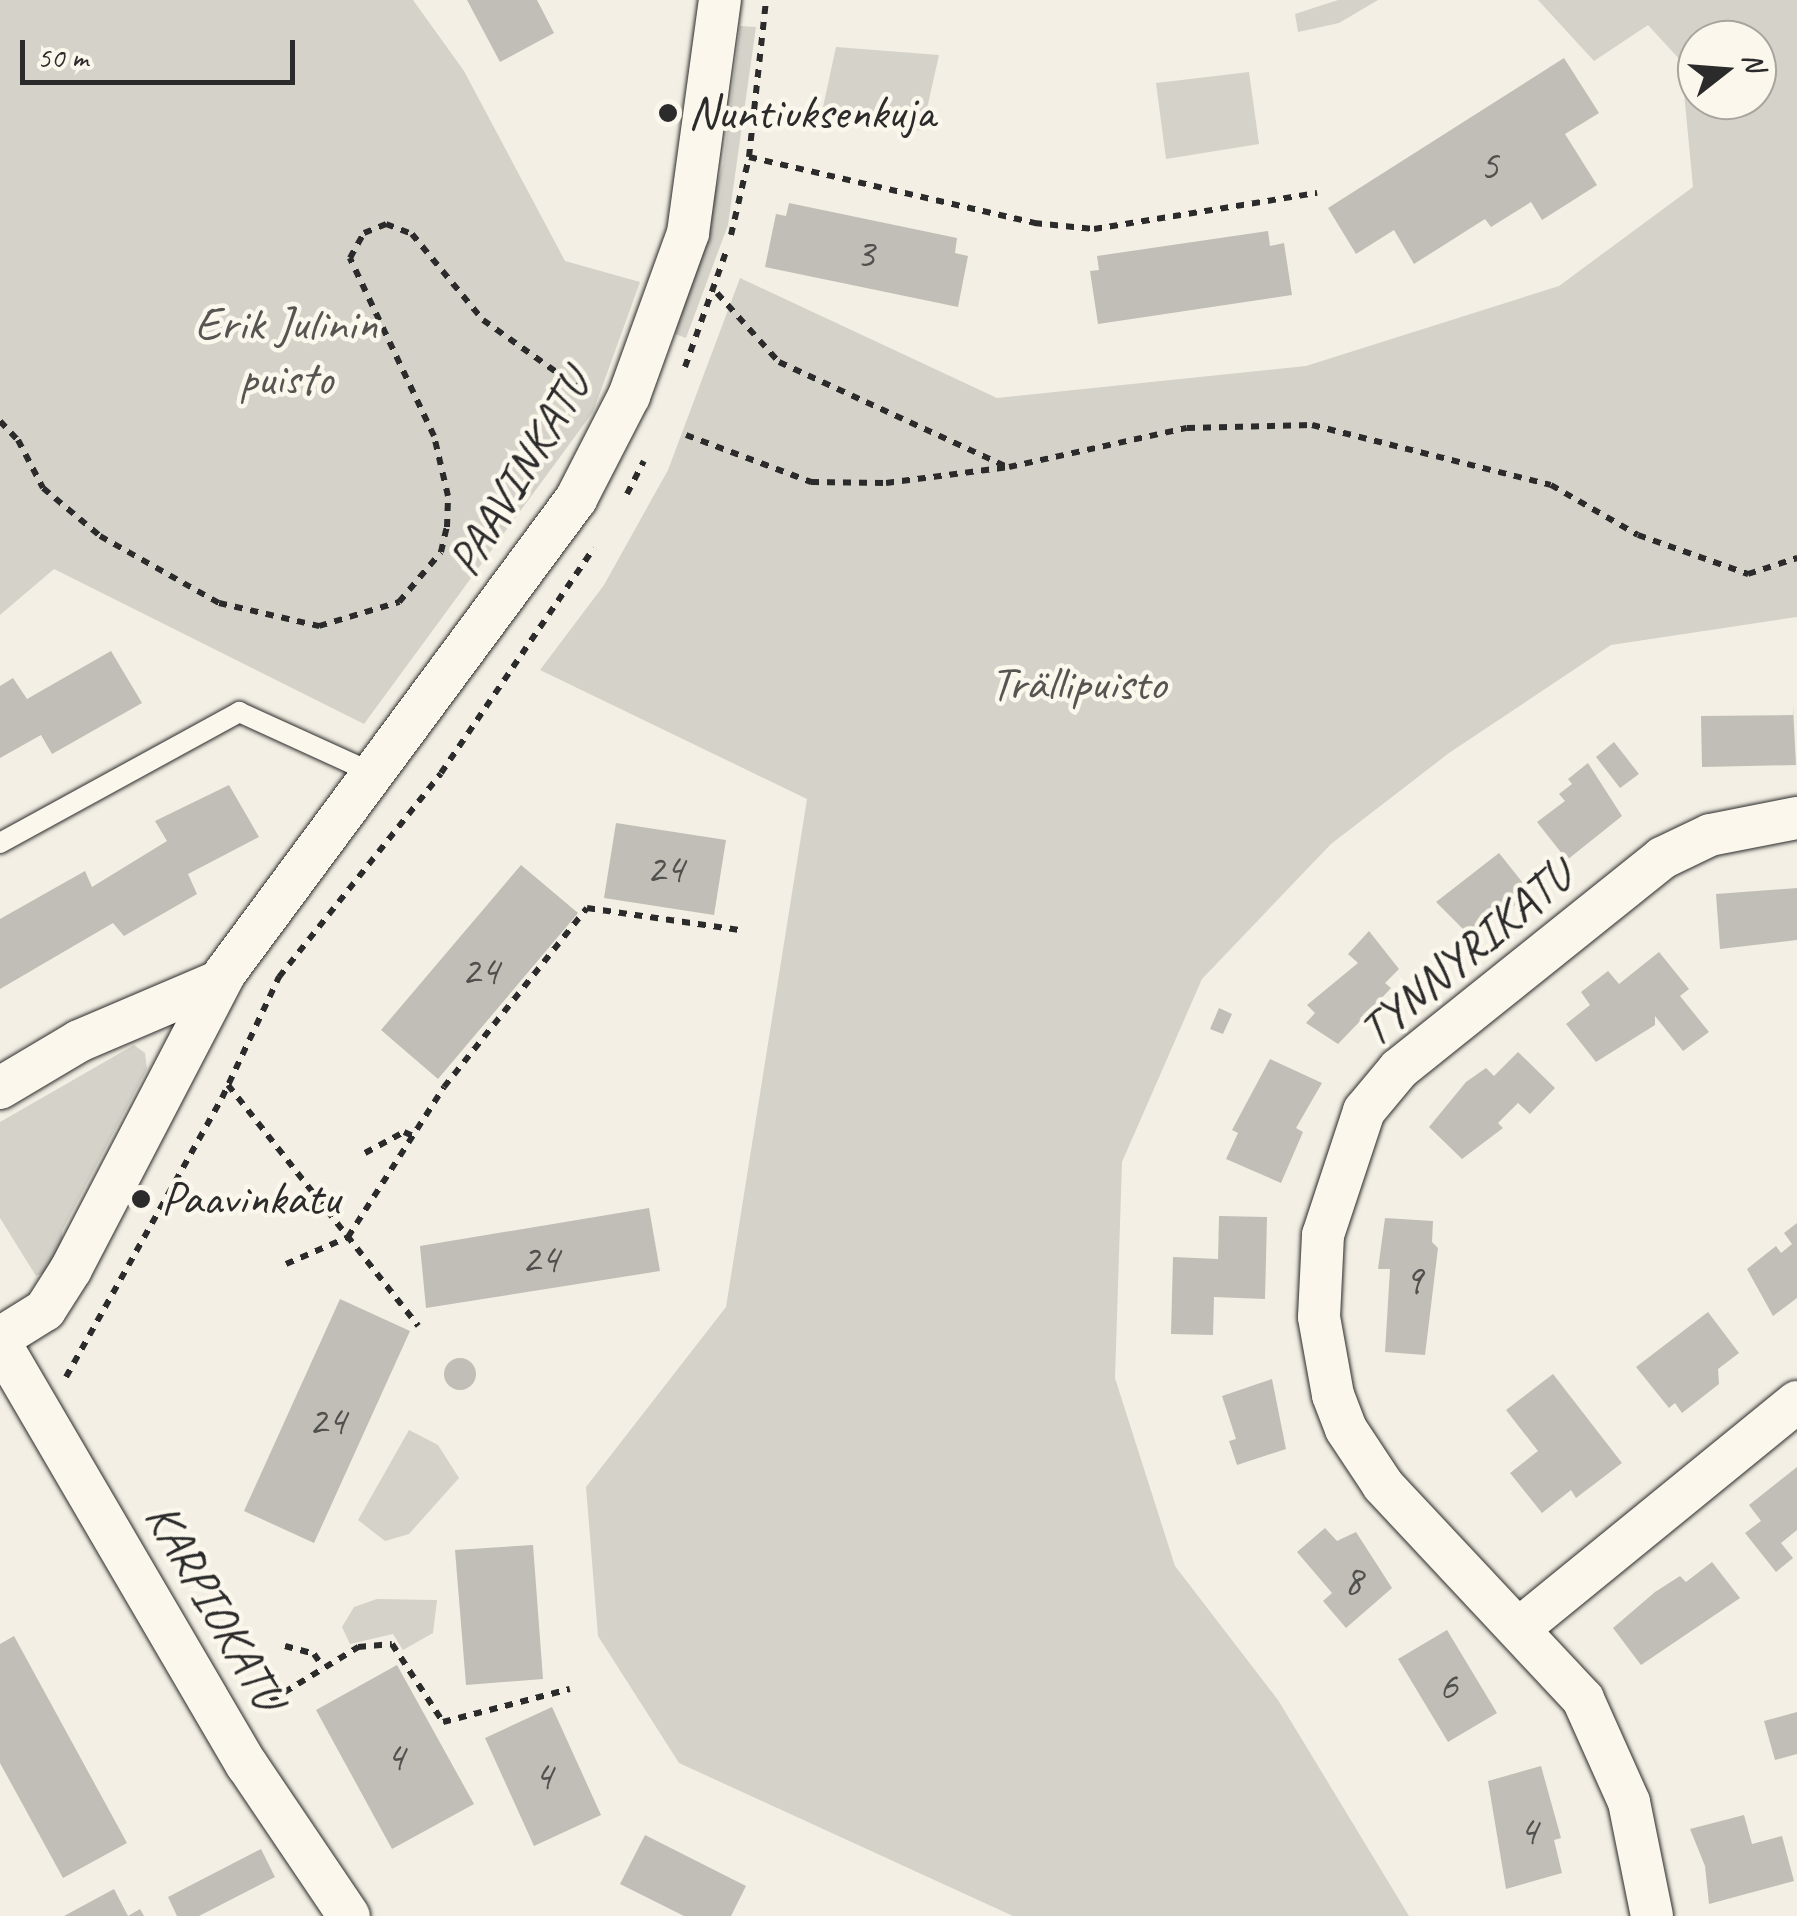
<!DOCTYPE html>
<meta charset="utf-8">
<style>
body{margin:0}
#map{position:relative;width:1797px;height:1916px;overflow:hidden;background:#f3efe4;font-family:Caveat,sans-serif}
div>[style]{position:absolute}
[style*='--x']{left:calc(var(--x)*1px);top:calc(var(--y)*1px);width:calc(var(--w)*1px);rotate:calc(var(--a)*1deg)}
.green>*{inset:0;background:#d5d2c9}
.building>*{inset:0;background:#c0beb6}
.round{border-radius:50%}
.path>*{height:6px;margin-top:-3px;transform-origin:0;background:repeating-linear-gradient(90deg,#2b2b2b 0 8px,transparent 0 16px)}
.roads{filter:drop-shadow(0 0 2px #2b2b2b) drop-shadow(0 0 2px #2b2b2b)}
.service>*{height:20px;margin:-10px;padding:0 10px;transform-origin:10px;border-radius:10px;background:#fbf7ec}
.minor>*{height:42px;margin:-21px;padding:0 21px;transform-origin:21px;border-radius:21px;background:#fbf7ec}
.dots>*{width:28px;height:28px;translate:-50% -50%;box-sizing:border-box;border:5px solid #fbf7ec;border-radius:50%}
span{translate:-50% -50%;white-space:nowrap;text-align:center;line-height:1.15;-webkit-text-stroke:9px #fbf7ec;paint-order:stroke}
.number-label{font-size:42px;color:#50504e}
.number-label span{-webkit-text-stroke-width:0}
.poi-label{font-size:48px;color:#2b2b2b}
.left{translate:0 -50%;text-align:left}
.park-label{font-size:48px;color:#565552}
.street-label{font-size:48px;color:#2b2b2b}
.north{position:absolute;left:1677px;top:20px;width:100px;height:100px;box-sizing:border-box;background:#fbf7ec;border:2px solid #a8a59f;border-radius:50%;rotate:73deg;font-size:28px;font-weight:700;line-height:40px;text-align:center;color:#2b2b2b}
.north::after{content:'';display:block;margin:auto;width:35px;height:45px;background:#2b2b2b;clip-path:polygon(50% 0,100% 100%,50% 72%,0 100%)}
.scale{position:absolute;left:20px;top:40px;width:275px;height:45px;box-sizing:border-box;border:5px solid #2b2b2b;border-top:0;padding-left:12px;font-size:30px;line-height:35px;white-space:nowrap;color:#2b2b2b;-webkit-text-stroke:8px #fbf7ec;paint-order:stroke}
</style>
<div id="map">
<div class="green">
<div style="clip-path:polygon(0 0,413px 0,464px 71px,565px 261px,640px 282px,593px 412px,364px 724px,54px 569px,0 615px)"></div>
<div style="clip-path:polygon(1338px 0,1378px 0,1339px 23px,1298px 32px,1295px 14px)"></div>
<div style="clip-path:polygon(evenodd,1538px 0,1797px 0,1797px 617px,1611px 645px,1449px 753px,1331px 844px,1202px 979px,1122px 1162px,1115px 1378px,1175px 1566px,1278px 1700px,1409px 1916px,1013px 1916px,679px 1763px,598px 1636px,586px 1487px,726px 1307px,807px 799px,540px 670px,604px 585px,668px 470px,740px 278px,997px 398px,1306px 366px,1559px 286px,1693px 187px,1681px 61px,1648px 25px,1594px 61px,1538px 0,1697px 40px,1757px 40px,1757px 100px,1697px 100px,1697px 40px)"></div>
<div style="clip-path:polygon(740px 26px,756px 27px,728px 225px,686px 338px,675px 334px,723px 164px)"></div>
<div style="clip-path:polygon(836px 47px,939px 55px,922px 131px,823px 107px)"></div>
<div style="clip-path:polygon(1249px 72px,1259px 144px,1166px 159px,1156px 83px)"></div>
<div style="clip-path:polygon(134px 1045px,145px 1053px,147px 1069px,62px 1231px,63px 1251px,50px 1270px,36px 1276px,0 1218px,0 1122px)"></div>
<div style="clip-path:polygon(409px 1430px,438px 1445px,459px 1478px,409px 1534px,385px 1541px,358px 1520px)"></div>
<div style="clip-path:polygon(377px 1599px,437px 1600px,433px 1633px,403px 1650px,393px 1634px,350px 1644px,342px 1627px,354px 1607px)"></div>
</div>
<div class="building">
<div style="clip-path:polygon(467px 0,537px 0,554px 33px,500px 62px)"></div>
<div style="clip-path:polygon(1564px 58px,1599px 113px,1565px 134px,1597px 185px,1542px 220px,1531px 202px,1491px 227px,1485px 219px,1414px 264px,1394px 230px,1356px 254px,1328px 208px)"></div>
<div style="clip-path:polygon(789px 203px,957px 238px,955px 253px,968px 256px,958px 307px,765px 267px,776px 214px,786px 216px)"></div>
<div style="clip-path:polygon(1268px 231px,1270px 246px,1284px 243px,1292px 295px,1098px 324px,1090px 271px,1099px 270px,1097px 256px)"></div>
<div style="clip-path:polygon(111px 651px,142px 703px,52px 754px,41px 735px,0 758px,0 686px,13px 678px,27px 699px)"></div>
<div style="clip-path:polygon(1793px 707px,1796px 765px,1702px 767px,1701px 716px,1793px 715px)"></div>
<div style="clip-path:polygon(1614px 742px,1639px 774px,1620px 788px,1596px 757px)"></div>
<div style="clip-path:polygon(1588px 763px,1622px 816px,1567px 860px,1537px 822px,1565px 801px,1559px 794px,1572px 784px,1568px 779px)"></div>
<div style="clip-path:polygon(229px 785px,259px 837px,188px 874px,197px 894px,124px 936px,113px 923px,0 989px,0 919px,85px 871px,92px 887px,167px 841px,155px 821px)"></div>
<div style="clip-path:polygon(616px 823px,726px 840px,714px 915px,604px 898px)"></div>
<div style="clip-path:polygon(1499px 853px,1531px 893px,1510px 909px,1507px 904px,1472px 938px,1436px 902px)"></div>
<div style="clip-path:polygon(521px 865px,578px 913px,438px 1079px,381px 1030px)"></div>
<div style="clip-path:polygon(1797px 888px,1797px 940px,1720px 949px,1716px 894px)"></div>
<div style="clip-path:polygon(1369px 931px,1399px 969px,1385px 983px,1391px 988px,1378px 1002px,1378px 1016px,1365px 1016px,1338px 1044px,1306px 1023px,1315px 1013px,1307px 1005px,1358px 963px,1348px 954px)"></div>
<div style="clip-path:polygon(1659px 952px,1689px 989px,1680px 996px,1709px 1032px,1683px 1051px,1655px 1016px,1655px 1025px,1596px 1062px,1566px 1024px,1590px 1005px,1581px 992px,1608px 971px,1619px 984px)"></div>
<div style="clip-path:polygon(1219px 1008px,1232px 1014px,1223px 1034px,1210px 1029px)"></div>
<div style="clip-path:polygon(1518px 1052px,1555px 1088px,1530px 1114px,1518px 1103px,1498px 1123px,1503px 1128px,1462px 1159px,1429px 1127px,1466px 1082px,1486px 1068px,1494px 1076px)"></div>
<div style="clip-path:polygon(1270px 1059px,1322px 1083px,1296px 1128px,1303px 1132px,1281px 1183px,1226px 1159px,1238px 1133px,1232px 1130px)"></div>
<div style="clip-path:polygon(649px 1208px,660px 1271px,426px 1308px,420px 1246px)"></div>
<div style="clip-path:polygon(1219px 1216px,1267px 1217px,1265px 1299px,1214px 1297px,1213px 1335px,1171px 1334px,1173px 1257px,1218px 1259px)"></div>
<div style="clip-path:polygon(1385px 1218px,1433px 1221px,1432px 1242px,1438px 1248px,1425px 1355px,1385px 1352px,1390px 1269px,1378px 1269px)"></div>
<div style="clip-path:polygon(1797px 1223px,1797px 1298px,1773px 1316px,1747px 1269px,1776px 1246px,1781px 1253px,1792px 1244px,1784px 1233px)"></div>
<div style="clip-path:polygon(340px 1299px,410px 1331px,314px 1543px,244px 1511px)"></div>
<div style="clip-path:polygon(1708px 1312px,1739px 1353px,1718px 1369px,1719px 1384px,1682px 1413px,1675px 1403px,1669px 1408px,1636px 1367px)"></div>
<div class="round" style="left:444px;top:1358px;width:32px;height:32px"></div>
<div style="clip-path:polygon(1553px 1374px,1622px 1463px,1576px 1498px,1571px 1490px,1542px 1513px,1510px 1473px,1538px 1451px,1506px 1410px)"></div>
<div style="clip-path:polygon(1272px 1379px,1286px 1449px,1237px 1465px,1229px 1441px,1236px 1439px,1222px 1396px)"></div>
<div style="clip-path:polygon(1797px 1467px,1797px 1530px,1781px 1543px,1793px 1558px,1776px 1572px,1745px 1533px,1761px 1521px,1749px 1505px)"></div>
<div style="clip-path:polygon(1325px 1528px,1337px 1541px,1356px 1532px,1392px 1588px,1346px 1628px,1323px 1601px,1332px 1593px,1297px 1552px)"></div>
<div style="clip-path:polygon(533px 1545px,543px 1679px,466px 1685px,455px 1550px)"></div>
<div style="clip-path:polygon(1712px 1562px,1740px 1598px,1641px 1665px,1613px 1628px,1655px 1592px,1680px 1576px,1686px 1582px)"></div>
<div style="clip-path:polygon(1447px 1630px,1497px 1713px,1448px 1742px,1398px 1659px)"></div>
<div style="clip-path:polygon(14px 1636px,127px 1843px,63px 1878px,0 1763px,0 1644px)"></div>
<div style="clip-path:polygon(397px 1665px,474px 1804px,392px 1849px,316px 1710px)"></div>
<div style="clip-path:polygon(552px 1707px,601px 1815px,534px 1846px,485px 1738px)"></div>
<div style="clip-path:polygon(1797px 1712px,1797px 1754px,1775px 1760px,1764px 1721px)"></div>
<div style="clip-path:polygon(1541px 1766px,1561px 1838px,1554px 1840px,1562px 1873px,1506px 1889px,1488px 1781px)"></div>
<div style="clip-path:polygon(1744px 1815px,1752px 1844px,1782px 1836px,1794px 1881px,1709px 1904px,1705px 1866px,1690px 1829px)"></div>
<div style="clip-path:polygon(645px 1835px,746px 1886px,731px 1916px,684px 1916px,620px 1884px)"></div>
<div style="clip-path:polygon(261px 1849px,275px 1877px,199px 1916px,177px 1916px,168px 1897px)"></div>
<div style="clip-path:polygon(114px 1889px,128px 1916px,140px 1909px,144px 1916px,64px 1916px)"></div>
</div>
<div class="path">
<div style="--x:749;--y:157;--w:293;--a:13"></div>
<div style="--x:1034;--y:223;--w:60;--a:5.7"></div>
<div style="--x:1094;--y:229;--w:226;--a:-9.2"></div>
<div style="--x:731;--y:235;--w:80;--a:-77"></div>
<div style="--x:749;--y:157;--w:158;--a:-83.8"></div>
<div style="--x:717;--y:293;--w:93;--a:48.1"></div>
<div style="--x:779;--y:362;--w:251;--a:24.7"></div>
<div style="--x:685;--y:367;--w:122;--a:-70.4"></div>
<div style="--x:0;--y:421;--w:26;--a:47"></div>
<div style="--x:18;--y:440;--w:54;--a:62.5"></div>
<div style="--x:43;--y:488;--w:75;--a:40.1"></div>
<div style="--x:100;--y:536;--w:137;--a:29.4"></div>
<div style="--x:219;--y:603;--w:103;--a:13"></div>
<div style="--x:319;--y:626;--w:84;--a:-16.7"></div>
<div style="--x:399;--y:602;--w:65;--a:-50"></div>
<div style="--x:441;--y:552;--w:26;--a:-77"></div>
<div style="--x:447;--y:527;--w:31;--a:-88"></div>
<div style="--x:448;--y:496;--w:62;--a:-103.1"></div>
<div style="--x:434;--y:436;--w:197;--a:-115.3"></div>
<div style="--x:350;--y:258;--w:29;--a:-61"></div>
<div style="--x:364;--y:233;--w:24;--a:-22"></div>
<div style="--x:386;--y:224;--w:28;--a:21"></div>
<div style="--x:412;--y:234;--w:112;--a:50.5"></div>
<div style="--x:483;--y:320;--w:114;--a:35.4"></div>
<div style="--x:686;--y:435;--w:134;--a:20.6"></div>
<div style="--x:811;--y:482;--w:75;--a:0.8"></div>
<div style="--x:886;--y:483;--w:124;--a:-7.4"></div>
<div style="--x:1009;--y:467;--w:182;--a:-12.4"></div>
<div style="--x:1187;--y:428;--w:125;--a:-1.4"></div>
<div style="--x:1312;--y:425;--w:246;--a:14.1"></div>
<div style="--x:1551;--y:485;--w:100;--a:29.9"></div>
<div style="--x:1638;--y:535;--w:117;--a:19.5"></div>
<div style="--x:1748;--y:574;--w:52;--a:-18.1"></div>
<div style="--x:627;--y:494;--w:37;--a:-63"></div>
<div style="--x:228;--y:1085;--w:307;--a:51.7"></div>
<div style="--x:365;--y:1153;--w:44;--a:-28.3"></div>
<div style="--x:404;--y:1132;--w:10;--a:24"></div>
<div style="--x:286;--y:1264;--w:68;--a:-23.5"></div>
<div style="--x:348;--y:1237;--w:178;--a:-57.4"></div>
<div style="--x:444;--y:1087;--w:229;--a:-51.4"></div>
<div style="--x:587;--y:908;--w:154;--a:8.2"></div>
<div style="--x:66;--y:1377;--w:320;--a:-60.8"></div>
<div style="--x:222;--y:1098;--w:134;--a:-64.8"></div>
<div style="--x:279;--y:977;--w:260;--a:-51.5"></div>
<div style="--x:441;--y:773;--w:272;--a:-55.8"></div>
<div style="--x:285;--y:1646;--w:30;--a:15"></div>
<div style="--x:314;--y:1654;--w:16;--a:55"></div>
<div style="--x:257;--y:1709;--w:119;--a:-31.5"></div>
<div style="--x:358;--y:1647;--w:34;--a:-5"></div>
<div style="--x:392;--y:1644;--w:93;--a:56.8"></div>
<div style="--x:443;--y:1722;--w:131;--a:-14.6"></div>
</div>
<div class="roads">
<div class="service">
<div style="--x:0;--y:843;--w:273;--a:-28.7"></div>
<div style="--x:239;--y:712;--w:149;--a:24.5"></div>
</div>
<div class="minor">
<div style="--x:0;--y:1088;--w:92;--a:-30.7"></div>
<div style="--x:79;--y:1041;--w:153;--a:-23.1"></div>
<div style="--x:0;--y:1338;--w:53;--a:-31.9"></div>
<div style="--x:45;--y:1310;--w:49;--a:-57.6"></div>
<div style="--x:71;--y:1269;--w:334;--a:-62.5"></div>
<div style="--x:225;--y:973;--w:590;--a:-53.48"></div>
<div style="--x:576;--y:499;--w:116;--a:-62.8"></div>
<div style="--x:629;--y:396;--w:173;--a:-70.1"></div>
<div style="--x:688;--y:233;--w:235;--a:-82.2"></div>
<div style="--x:0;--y:1343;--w:489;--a:59.7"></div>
<div style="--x:247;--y:1765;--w:182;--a:56"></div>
<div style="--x:1521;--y:1627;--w:356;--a:-39.2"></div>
<div style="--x:1652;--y:1916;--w:116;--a:-101.4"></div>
<div style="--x:1629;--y:1802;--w:113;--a:-114.1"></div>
<div style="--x:1583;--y:1699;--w:293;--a:-133.1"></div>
<div style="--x:1383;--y:1485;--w:67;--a:-123.5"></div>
<div style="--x:1346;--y:1429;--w:36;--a:-111"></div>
<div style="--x:1333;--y:1395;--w:79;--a:-100.2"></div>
<div style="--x:1319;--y:1317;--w:82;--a:-87.2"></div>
<div style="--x:1323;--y:1235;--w:131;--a:-71.7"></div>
<div style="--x:1364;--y:1111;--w:55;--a:-50.2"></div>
<div style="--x:1399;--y:1069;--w:337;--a:-38.7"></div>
<div style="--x:1662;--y:858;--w:53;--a:-25.6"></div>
<div style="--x:1710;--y:835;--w:89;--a:-11.1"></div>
</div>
</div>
<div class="dots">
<div style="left:668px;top:113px;background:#2b2b2b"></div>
<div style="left:141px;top:1199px;background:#2b2b2b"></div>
</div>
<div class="number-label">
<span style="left:1489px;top:166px">5</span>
<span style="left:865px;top:254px">3</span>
<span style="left:665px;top:869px">24</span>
<span style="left:480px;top:971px">24</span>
<span style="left:540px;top:1259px">24</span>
<span style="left:1413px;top:1280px">9</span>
<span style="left:327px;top:1421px">24</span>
<span style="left:1353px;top:1581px">8</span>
<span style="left:1448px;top:1686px">6</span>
<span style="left:395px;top:1757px">4</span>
<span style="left:543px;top:1776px">4</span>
<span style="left:1528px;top:1831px">4</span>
</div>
<div class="poi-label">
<span class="left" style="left:688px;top:113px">Nuntiuksenkuja</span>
<span class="left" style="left:161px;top:1199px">Paavinkatu</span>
</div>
<div class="park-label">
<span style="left:286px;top:351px">Erik Julinin<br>puisto</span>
<span style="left:1078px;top:684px">Trällipuisto</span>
</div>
<div class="street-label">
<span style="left:519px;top:473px;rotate:-59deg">PAAVINKATU</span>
<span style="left:1465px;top:953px;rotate:-40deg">TYNNYRIKATU</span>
<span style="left:215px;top:1606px;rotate:60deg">KARPIOKATU</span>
</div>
<div class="north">N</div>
<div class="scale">50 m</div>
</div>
